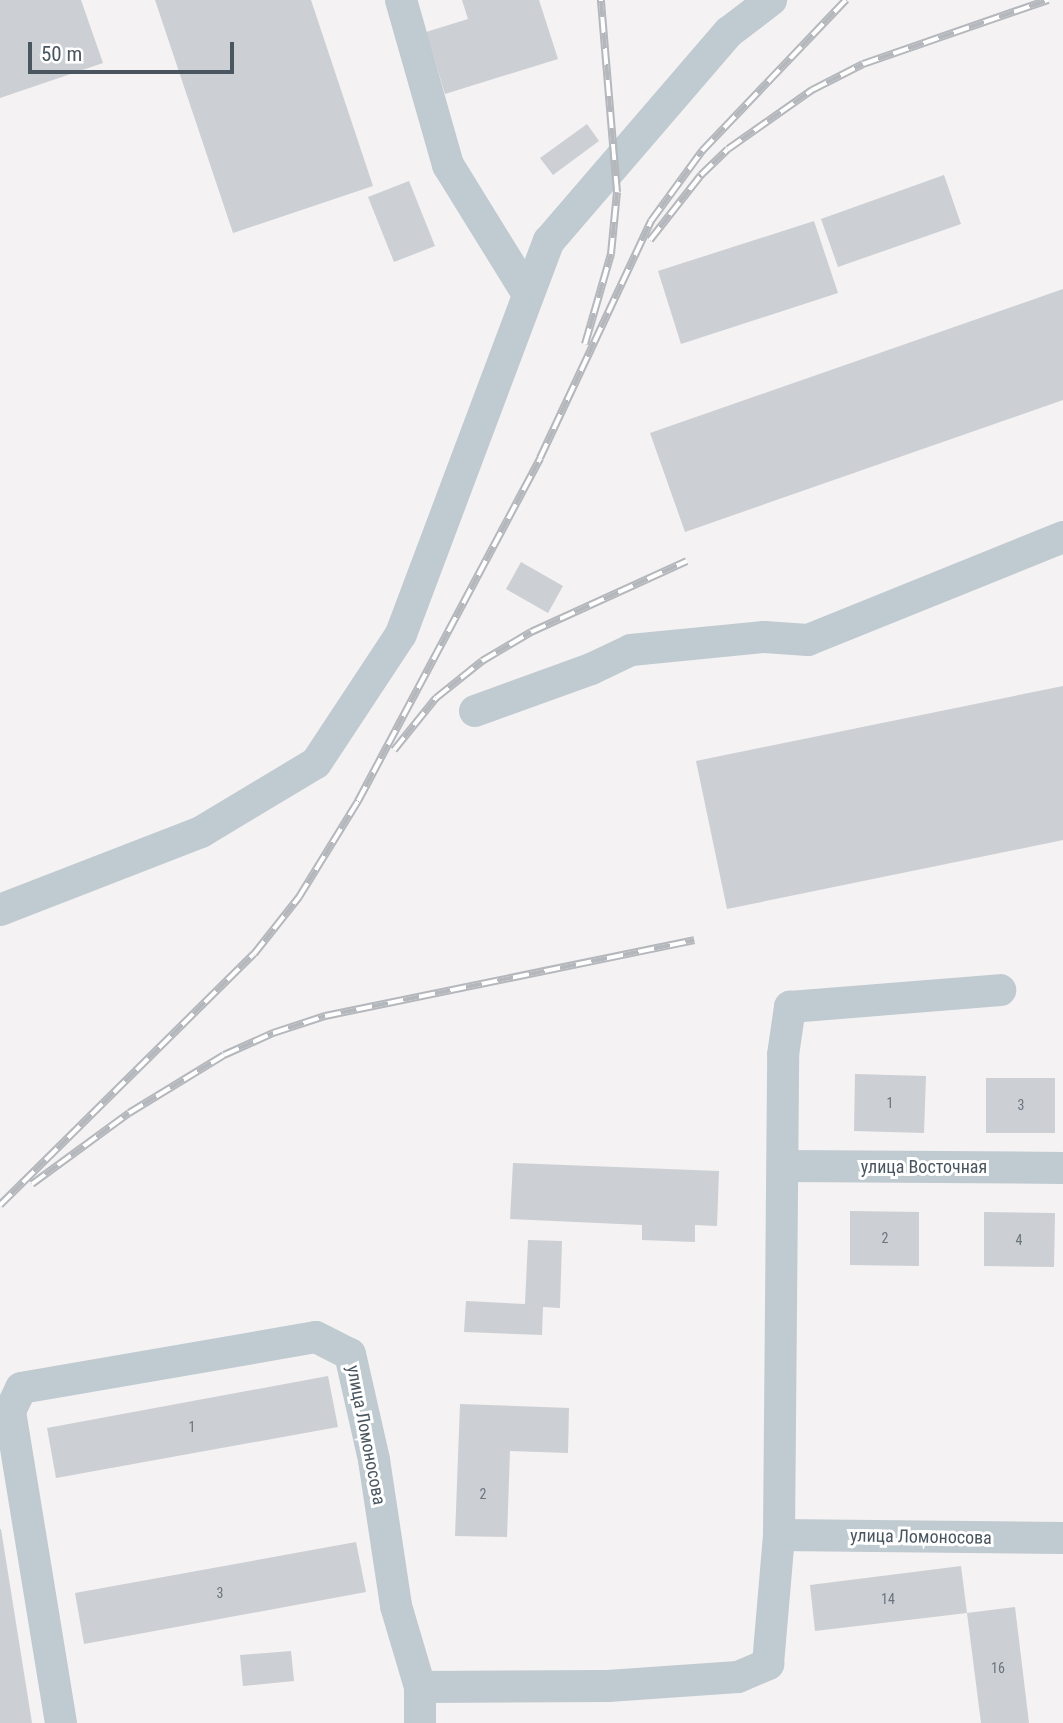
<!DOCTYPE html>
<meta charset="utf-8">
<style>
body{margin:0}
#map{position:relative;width:1063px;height:1723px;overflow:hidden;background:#f4f2f2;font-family:"Roboto Condensed",sans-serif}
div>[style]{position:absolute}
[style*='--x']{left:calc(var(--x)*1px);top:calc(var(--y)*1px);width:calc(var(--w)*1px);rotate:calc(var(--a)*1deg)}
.building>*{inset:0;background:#cccfd4}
.minor>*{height:32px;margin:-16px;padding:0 16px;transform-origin:16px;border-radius:16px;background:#c0cad1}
.rail>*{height:8px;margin-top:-4px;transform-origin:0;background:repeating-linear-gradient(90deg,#fff 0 16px,#b4b7bc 0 32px);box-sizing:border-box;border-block:2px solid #b4b7bc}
span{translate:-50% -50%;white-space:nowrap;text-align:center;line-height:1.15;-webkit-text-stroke:6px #fff;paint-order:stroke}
.number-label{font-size:14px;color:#6a747d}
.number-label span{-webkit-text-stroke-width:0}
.street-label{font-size:18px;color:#495660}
.scale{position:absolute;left:28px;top:42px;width:206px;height:32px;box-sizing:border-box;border:4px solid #495660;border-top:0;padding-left:9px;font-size:21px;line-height:24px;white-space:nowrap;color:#495660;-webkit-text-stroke:5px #fff;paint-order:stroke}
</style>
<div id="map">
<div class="building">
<div style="clip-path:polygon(0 0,81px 0,103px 63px,0 98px)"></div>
<div style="clip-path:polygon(155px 0,311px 0,373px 186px,233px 233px)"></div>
<div style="clip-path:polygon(462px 0,539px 0,558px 59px,445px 94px,426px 32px,468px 19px)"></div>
<div style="clip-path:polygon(587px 124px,599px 141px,553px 175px,540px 158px)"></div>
<div style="clip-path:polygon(944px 175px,961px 224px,838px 267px,821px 219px)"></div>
<div style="clip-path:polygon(409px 181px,435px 246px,394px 262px,368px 197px)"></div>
<div style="clip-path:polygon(814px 221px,838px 293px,681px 344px,658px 271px)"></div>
<div style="clip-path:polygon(1063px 289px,1063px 400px,685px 532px,650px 433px)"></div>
<div style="clip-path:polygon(521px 562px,563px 586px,548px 613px,506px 589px)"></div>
<div style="clip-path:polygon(1063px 686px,1063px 840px,727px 909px,696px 761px)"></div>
<div style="clip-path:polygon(855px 1074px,926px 1076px,924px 1133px,854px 1131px)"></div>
<div style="clip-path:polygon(986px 1078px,1055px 1078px,1055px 1133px,986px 1133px)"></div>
<div style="clip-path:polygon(513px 1163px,719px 1171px,717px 1226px,695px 1225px,695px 1242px,642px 1240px,642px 1225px,510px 1219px)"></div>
<div style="clip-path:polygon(850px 1211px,919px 1212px,919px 1266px,850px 1265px)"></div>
<div style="clip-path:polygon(984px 1212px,1055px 1213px,1054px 1267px,984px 1266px)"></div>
<div style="clip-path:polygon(528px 1240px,562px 1241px,560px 1308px,543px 1307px,542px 1335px,464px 1332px,466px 1301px,525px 1304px)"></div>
<div style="clip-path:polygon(328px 1376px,338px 1427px,56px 1478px,47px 1428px)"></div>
<div style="clip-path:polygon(460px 1404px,569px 1408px,568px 1453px,510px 1451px,507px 1537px,455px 1536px)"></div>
<div style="clip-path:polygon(0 1529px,1px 1529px,32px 1723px,0 1723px)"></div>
<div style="clip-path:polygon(356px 1542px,366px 1592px,84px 1644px,75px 1593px)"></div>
<div style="clip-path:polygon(961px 1566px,967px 1613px,815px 1631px,810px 1585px)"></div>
<div style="clip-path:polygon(1015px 1607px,1029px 1723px,981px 1723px,967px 1613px)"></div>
<div style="clip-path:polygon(291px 1651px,294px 1681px,243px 1686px,240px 1655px)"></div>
</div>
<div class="minor">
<div style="--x:401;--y:0;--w:172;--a:74.1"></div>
<div style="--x:448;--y:165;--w:150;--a:58.3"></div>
<div style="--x:475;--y:711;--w:123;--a:-19.9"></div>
<div style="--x:591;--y:669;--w:44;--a:-25.4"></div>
<div style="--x:631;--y:650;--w:134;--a:-5.6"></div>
<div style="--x:764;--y:637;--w:44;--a:3.9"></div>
<div style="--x:808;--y:640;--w:275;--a:-22"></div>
<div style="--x:0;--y:910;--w:216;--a:-21.2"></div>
<div style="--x:201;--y:832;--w:134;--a:-31"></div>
<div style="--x:316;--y:763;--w:154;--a:-56.6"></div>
<div style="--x:401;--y:634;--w:420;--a:-69.4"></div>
<div style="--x:549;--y:241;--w:276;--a:-49.3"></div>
<div style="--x:729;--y:32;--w:53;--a:-37.3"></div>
<div style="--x:786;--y:1166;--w:277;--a:0.4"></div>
<div style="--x:779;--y:1535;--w:284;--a:0.6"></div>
<div style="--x:420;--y:1687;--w:188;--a:-0.3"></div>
<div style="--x:608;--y:1686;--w:130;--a:-4"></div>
<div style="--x:738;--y:1677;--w:33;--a:-23"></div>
<div style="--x:768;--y:1664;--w:129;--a:-85.1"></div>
<div style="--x:779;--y:1535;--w:480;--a:-89.5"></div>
<div style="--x:783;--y:1055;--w:49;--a:-81.7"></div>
<div style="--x:790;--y:1007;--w:211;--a:-4.6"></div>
<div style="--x:61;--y:1723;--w:316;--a:-99.3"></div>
<div style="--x:10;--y:1411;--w:25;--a:-64"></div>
<div style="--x:21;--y:1388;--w:299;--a:-9.8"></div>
<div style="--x:316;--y:1337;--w:38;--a:27"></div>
<div style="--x:350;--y:1354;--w:109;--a:77.2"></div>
<div style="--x:374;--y:1460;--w:148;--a:81.4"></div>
<div style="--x:396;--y:1606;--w:84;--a:73.5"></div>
<div style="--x:420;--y:1687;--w:36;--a:90"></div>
</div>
<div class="rail">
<div style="--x:650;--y:240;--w:83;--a:-51.9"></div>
<div style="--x:701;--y:175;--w:37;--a:-44"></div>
<div style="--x:728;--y:149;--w:103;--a:-35.1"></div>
<div style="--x:812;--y:90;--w:57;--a:-27"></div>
<div style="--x:863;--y:64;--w:196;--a:-19.1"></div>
<div style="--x:585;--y:344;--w:94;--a:-73.9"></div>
<div style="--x:611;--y:254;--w:62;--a:-84.5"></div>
<div style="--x:617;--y:192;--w:193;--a:-94.8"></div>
<div style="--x:394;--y:750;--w:67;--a:-51.1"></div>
<div style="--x:436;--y:698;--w:59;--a:-38.8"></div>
<div style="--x:482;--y:661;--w:57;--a:-30.6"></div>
<div style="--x:531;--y:632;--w:171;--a:-24.5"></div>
<div style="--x:32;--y:1184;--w:120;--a:-36.2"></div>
<div style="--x:129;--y:1113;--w:111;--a:-31.4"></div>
<div style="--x:224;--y:1055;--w:54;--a:-24.2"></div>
<div style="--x:273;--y:1033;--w:55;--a:-18.1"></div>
<div style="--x:325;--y:1016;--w:377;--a:-11.6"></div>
<div style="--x:0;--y:1205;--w:357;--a:-44.7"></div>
<div style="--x:254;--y:954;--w:73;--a:-51.7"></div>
<div style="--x:299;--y:897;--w:113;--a:-58.4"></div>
<div style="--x:358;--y:801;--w:388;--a:-62"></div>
<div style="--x:540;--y:458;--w:262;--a:-64.9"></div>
<div style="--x:651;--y:221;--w:87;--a:-53.9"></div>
<div style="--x:702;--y:151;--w:209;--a:-46.4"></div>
</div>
<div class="number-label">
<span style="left:890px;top:1103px">1</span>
<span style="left:1021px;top:1105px">3</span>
<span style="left:885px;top:1238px">2</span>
<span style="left:1019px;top:1240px">4</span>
<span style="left:192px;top:1427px">1</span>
<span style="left:483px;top:1494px">2</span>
<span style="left:220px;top:1593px">3</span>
<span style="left:888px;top:1599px">14</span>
<span style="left:998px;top:1668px">16</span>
</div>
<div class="street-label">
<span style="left:924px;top:1167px">улица Восточная</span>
<span style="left:366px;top:1435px;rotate:79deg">улица Ломоносова</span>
<span style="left:921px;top:1537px;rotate:1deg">улица Ломоносова</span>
</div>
<div class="scale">50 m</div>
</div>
